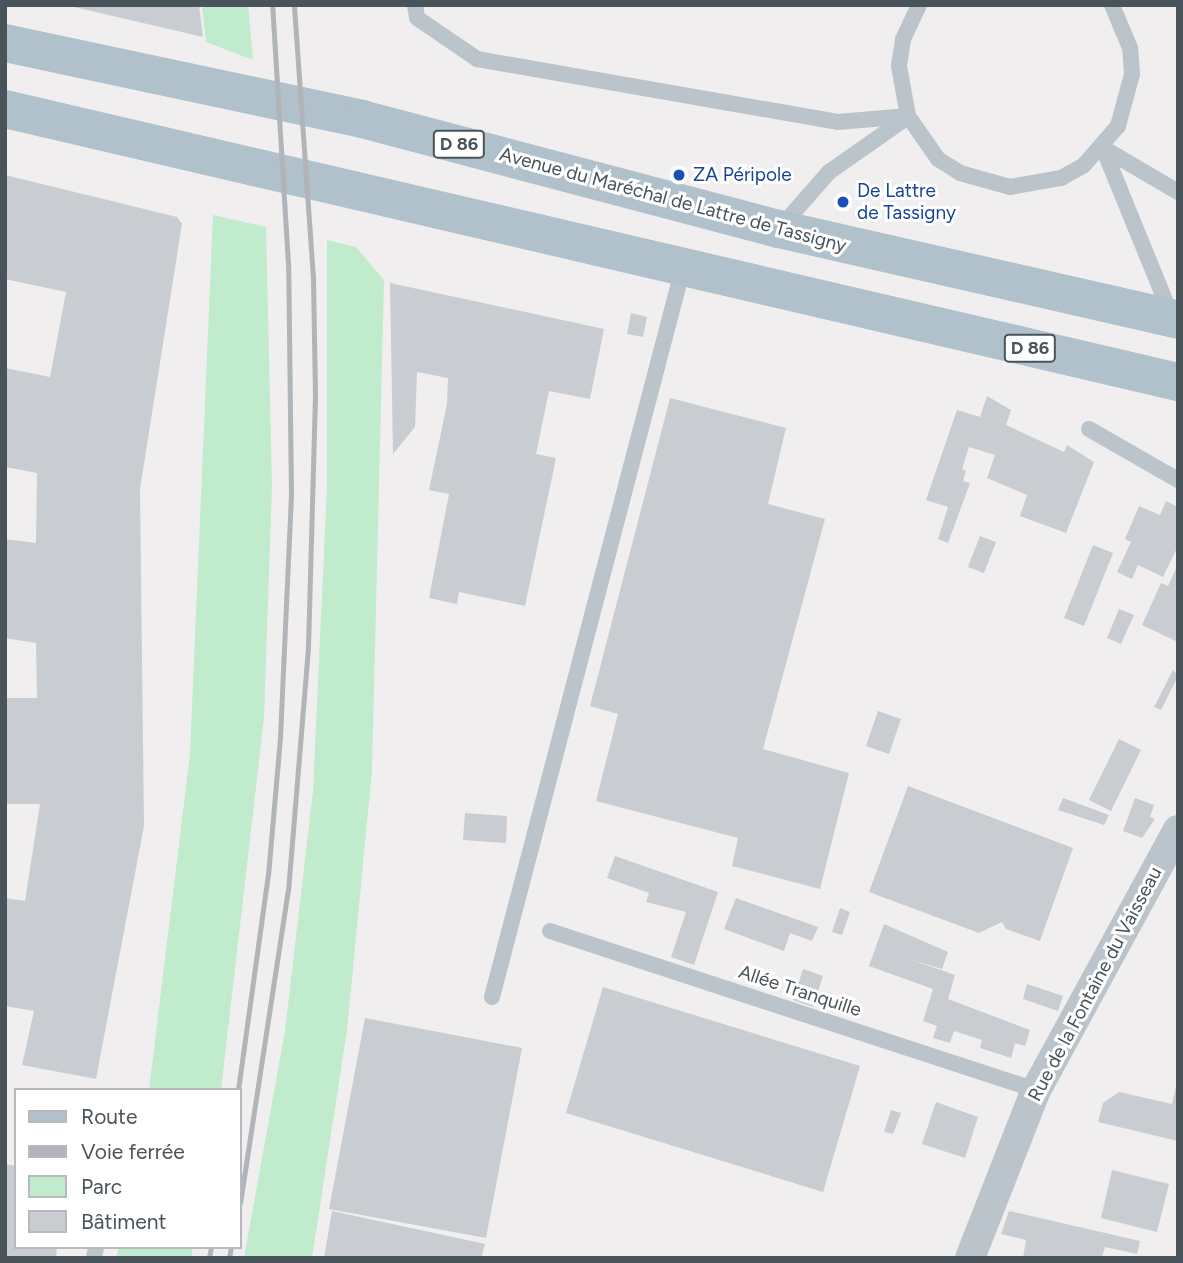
<!DOCTYPE html>
<meta charset="utf-8">
<style>
body{margin:0}
#map{position:relative;width:1183px;height:1263px;overflow:hidden;background:#f1eeef;font-family:Figtree,sans-serif}
div>[style]{position:absolute}
[style*='--x']{left:calc(var(--x)*1px);top:calc(var(--y)*1px);width:calc(var(--w)*1px);rotate:calc(var(--a)*1deg)}
.green>*{inset:0;background:#c0ebcc}
.building>*{inset:0;background:#c9ccd1}
.lane>*{height:16px;margin:-8px;padding:0 8px;transform-origin:8px;border-radius:8px;background:#bbc4ca}
.street>*{height:30px;margin:-15px;padding:0 15px;transform-origin:15px;border-radius:15px;background:#bbc4ca}
.primary>*{height:38px;margin:-19px;padding:0 19px;transform-origin:19px;border-radius:19px;background:#b0c1cb}
.rail>*{height:5px;margin:-2.5px;padding:0 2.5px;transform-origin:2.5px;border-radius:2.5px;background:#b1b4b8}
.dots>*{width:19px;height:19px;translate:-50% -50%;box-sizing:border-box;border:4px solid #fff;border-radius:50%}
span{translate:-50% -50%;white-space:nowrap;text-align:center;line-height:1.15;-webkit-text-stroke:6px #fff;paint-order:stroke}
.shield-label span{padding:2px 5px;background:#fff;border:2px solid;border-radius:5px;-webkit-text-stroke-width:0}
.shield-label{font-size:18px;color:#48535a;font-weight:700}
.transit-label{font-size:19px;color:#164399}
.left{translate:0 -50%;text-align:left}
.street-label{font-size:19px;color:#48535a}
.frame{position:absolute;inset:0;border:7px solid #48535a;pointer-events:none}
.legend{position:absolute;left:14px;top:1088px;width:228px;height:161px;box-sizing:border-box;background:#fff;border:2px solid #b6babd;margin:0;padding:9px 12px;list-style:none;font-size:21px;color:#48535a}
.legend li{display:flex;align-items:center;gap:14px;height:35px}
.legend b{width:35px;border:2px solid #b6babd}
</style>
<div id="map">
<div class="green">
<div style="clip-path:polygon(202px 5px,248px 5px,253px 60px,206px 42px)"></div>
<div style="clip-path:polygon(213px 215px,266px 227px,272px 486px,264px 718px,221px 1090px,149px 1090px,190px 754px)"></div>
<div style="clip-path:polygon(327px 240px,356px 247px,384px 280px,372px 771px,347px 1030px,312px 1258px,244px 1258px,285px 1031px,313px 791px,327px 487px)"></div>
<div style="clip-path:polygon(119px 1247px,193px 1247px,191px 1258px,116px 1258px)"></div>
</div>
<div class="building">
<div style="clip-path:polygon(70px 5px,199px 5px,203px 37px,70px 6px)"></div>
<div style="clip-path:polygon(5px 175px,177px 217px,182px 224px,140px 489px,144px 826px,96px 1079px,22px 1065px,34px 1011px,5px 1006px,5px 898px,25px 901px,40px 804px,5px 804px,5px 698px,37px 698px,36px 643px,5px 638px,5px 539px,36px 543px,37px 473px,5px 467px,5px 368px,50px 377px,66px 292px,5px 279px)"></div>
<div style="clip-path:polygon(390px 283px,604px 329px,590px 399px,549px 391px,536px 454px,556px 458px,525px 606px,459px 592px,457px 604px,429px 598px,449px 494px,429px 490px,447px 404px,448px 378px,417px 372px,415px 427px,393px 454px)"></div>
<div style="clip-path:polygon(631px 313px,647px 317px,643px 337px,627px 334px)"></div>
<div style="clip-path:polygon(987px 396px,1011px 410px,1006px 425px,1064px 452px,1067px 445px,1094px 462px,1066px 533px,1020px 516px,1027px 495px,987px 478px,995px 455px,969px 447px,962px 469px,966px 471px,963px 481px,970px 483px,948px 543px,938px 539px,948px 507px,926px 500px,957px 410px,980px 417px)"></div>
<div style="clip-path:polygon(670px 398px,786px 428px,768px 504px,825px 519px,763px 749px,849px 773px,820px 889px,732px 866px,738px 838px,596px 801px,618px 714px,590px 706px)"></div>
<div style="clip-path:polygon(1166px 501px,1176px 506px,1178px 546px,1163px 577px,1138px 565px,1132px 579px,1117px 572px,1131px 542px,1125px 539px,1139px 506px,1160px 515px)"></div>
<div style="clip-path:polygon(980px 536px,996px 542px,984px 573px,968px 567px)"></div>
<div style="clip-path:polygon(1093px 545px,1113px 553px,1084px 626px,1064px 618px)"></div>
<div style="clip-path:polygon(1178px 564px,1178px 642px,1142px 625px,1161px 583px,1168px 586px)"></div>
<div style="clip-path:polygon(1119px 609px,1134px 615px,1121px 644px,1107px 638px)"></div>
<div style="clip-path:polygon(1173px 670px,1178px 676px,1161px 710px,1154px 707px)"></div>
<div style="clip-path:polygon(878px 711px,901px 719px,889px 754px,866px 746px)"></div>
<div style="clip-path:polygon(1119px 739px,1141px 750px,1111px 811px,1089px 800px)"></div>
<div style="clip-path:polygon(908px 786px,1073px 848px,1040px 941px,1006px 929px,1002px 922px,979px 933px,869px 892px)"></div>
<div style="clip-path:polygon(1063px 798px,1109px 815px,1104px 825px,1058px 810px)"></div>
<div style="clip-path:polygon(1135px 798px,1154px 805px,1150px 817px,1155px 819px,1142px 838px,1123px 831px)"></div>
<div style="clip-path:polygon(465px 813px,507px 816px,506px 843px,463px 840px)"></div>
<div style="clip-path:polygon(615px 856px,718px 892px,694px 965px,671px 957px,686px 912px,646px 902px,649px 893px,607px 878px)"></div>
<div style="clip-path:polygon(736px 898px,818px 927px,812px 941px,790px 933px,784px 951px,724px 929px)"></div>
<div style="clip-path:polygon(840px 908px,850px 912px,842px 935px,832px 932px)"></div>
<div style="clip-path:polygon(884px 924px,948px 952px,942px 969px,909px 959px,955px 975px,948px 999px,1030px 1030px,1025px 1046px,1015px 1043px,1011px 1058px,980px 1048px,982px 1040px,954px 1031px,950px 1043px,933px 1038px,937px 1026px,923px 1021px,933px 989px,869px 966px)"></div>
<div style="clip-path:polygon(803px 969px,823px 976px,813px 1007px,793px 1000px)"></div>
<div style="clip-path:polygon(1027px 984px,1063px 996px,1058px 1011px,1023px 999px)"></div>
<div style="clip-path:polygon(603px 987px,860px 1066px,823px 1192px,566px 1113px)"></div>
<div style="clip-path:polygon(365px 1018px,522px 1048px,486px 1238px,329px 1209px)"></div>
<div style="clip-path:polygon(1177px 1082px,1178px 1141px,1098px 1122px,1103px 1103px,1119px 1092px,1172px 1104px)"></div>
<div style="clip-path:polygon(936px 1102px,978px 1117px,965px 1158px,922px 1144px)"></div>
<div style="clip-path:polygon(891px 1110px,901px 1113px,893px 1134px,884px 1132px)"></div>
<div style="clip-path:polygon(5px 1164px,16px 1166px,16px 1247px,57px 1247px,56px 1258px,5px 1258px)"></div>
<div style="clip-path:polygon(1112px 1170px,1169px 1184px,1157px 1232px,1101px 1218px)"></div>
<div style="clip-path:polygon(332px 1211px,485px 1244px,481px 1258px,324px 1258px)"></div>
<div style="clip-path:polygon(1009px 1211px,1140px 1241px,1137px 1254px,1105px 1247px,1102px 1257px,1023px 1258px,1026px 1240px,1001px 1234px)"></div>
</div>
<div class="lane">
<div style="--x:415;--y:5;--w:13;--a:81"></div>
<div style="--x:417;--y:18;--w:73;--a:34.3"></div>
<div style="--x:477;--y:59;--w:366;--a:9.9"></div>
<div style="--x:838;--y:122;--w:70;--a:-4.9"></div>
<div style="--x:919;--y:5;--w:38;--a:115"></div>
<div style="--x:903;--y:40;--w:26;--a:99"></div>
<div style="--x:899;--y:66;--w:51;--a:79.8"></div>
<div style="--x:908;--y:116;--w:52;--a:55.1"></div>
<div style="--x:938;--y:159;--w:26;--a:32"></div>
<div style="--x:960;--y:173;--w:52;--a:15.6"></div>
<div style="--x:1010;--y:187;--w:52;--a:-10"></div>
<div style="--x:1061;--y:178;--w:26;--a:-29"></div>
<div style="--x:1084;--y:165;--w:52;--a:-48.9"></div>
<div style="--x:1118;--y:126;--w:54;--a:-74.9"></div>
<div style="--x:1132;--y:74;--w:26;--a:-94"></div>
<div style="--x:1130;--y:48;--w:47;--a:-112.7"></div>
<div style="--x:1103;--y:148;--w:183;--a:67.8"></div>
<div style="--x:1103;--y:148;--w:87;--a:30.4"></div>
<div style="--x:779;--y:229;--w:76;--a:-48.7"></div>
<div style="--x:829;--y:172;--w:94;--a:-35"></div>
<div style="--x:1089;--y:429;--w:103;--a:29.8"></div>
<div style="--x:550;--y:931;--w:511;--a:18.12"></div>
<div style="--x:492;--y:997;--w:754;--a:-75.32"></div>
<div style="--x:94;--y:1258;--w:11;--a:-80"></div>
</div>
<div class="street">
<div style="--x:970;--y:1258;--w:180;--a:-68.6"></div>
<div style="--x:1036;--y:1090;--w:296;--a:-61.4"></div>
</div>
<div class="primary">
<div style="--x:5;--y:43;--w:365;--a:12"></div>
<div style="--x:362;--y:119;--w:431;--a:14.8"></div>
<div style="--x:779;--y:229;--w:409;--a:12.8"></div>
<div style="--x:5;--y:109;--w:1204;--a:13.1"></div>
</div>
<div class="rail">
<div style="--x:238;--y:1090;--w:217;--a:-82.1"></div>
<div style="--x:268;--y:875;--w:139;--a:-85"></div>
<div style="--x:280;--y:737;--w:242;--a:-87.4"></div>
<div style="--x:291;--y:495;--w:231;--a:-90.7"></div>
<div style="--x:288;--y:264;--w:259;--a:-93.5"></div>
<div style="--x:240;--y:1203;--w:316;--a:-81.3"></div>
<div style="--x:288;--y:891;--w:245;--a:-85.3"></div>
<div style="--x:308;--y:647;--w:253;--a:-88.4"></div>
<div style="--x:315;--y:394;--w:116;--a:-91"></div>
<div style="--x:313;--y:278;--w:274;--a:-94"></div>
<div style="--x:209;--y:1258;--w:11;--a:-80"></div>
<div style="--x:229;--y:1258;--w:11;--a:-80"></div>
</div>
<div class="dots">
<div style="left:679px;top:175px;background:#1a4fb4"></div>
<div style="left:843px;top:202px;background:#1a4fb4"></div>
</div>
<div class="shield-label">
<span style="left:459px;top:144px">D 86</span>
<span style="left:1030px;top:348px">D 86</span>
</div>
<div class="transit-label">
<span class="left" style="left:693px;top:175px">ZA Péripole</span>
<span class="left" style="left:857px;top:202px">De Lattre<br>de Tassigny</span>
</div>
<div class="street-label">
<span style="left:673px;top:200px;rotate:15deg">Avenue du Maréchal de Lattre de Tassigny</span>
<span style="left:1095px;top:984px;rotate:-62deg">Rue de la Fontaine du Vaisseau</span>
<span style="left:800px;top:991px;rotate:18deg">Allée Tranquille</span>
</div>
<div class="frame"></div>
<ul class="legend">
<li><b style="height:9px;background:#b0c1cb"></b>Route</li>
<li><b style="height:9px;background:#b1b4b8"></b>Voie ferrée</li>
<li><b style="height:19px;background:#c0ebcc"></b>Parc</li>
<li><b style="height:19px;background:#c9ccd1"></b>Bâtiment</li>
</ul>
</div>
